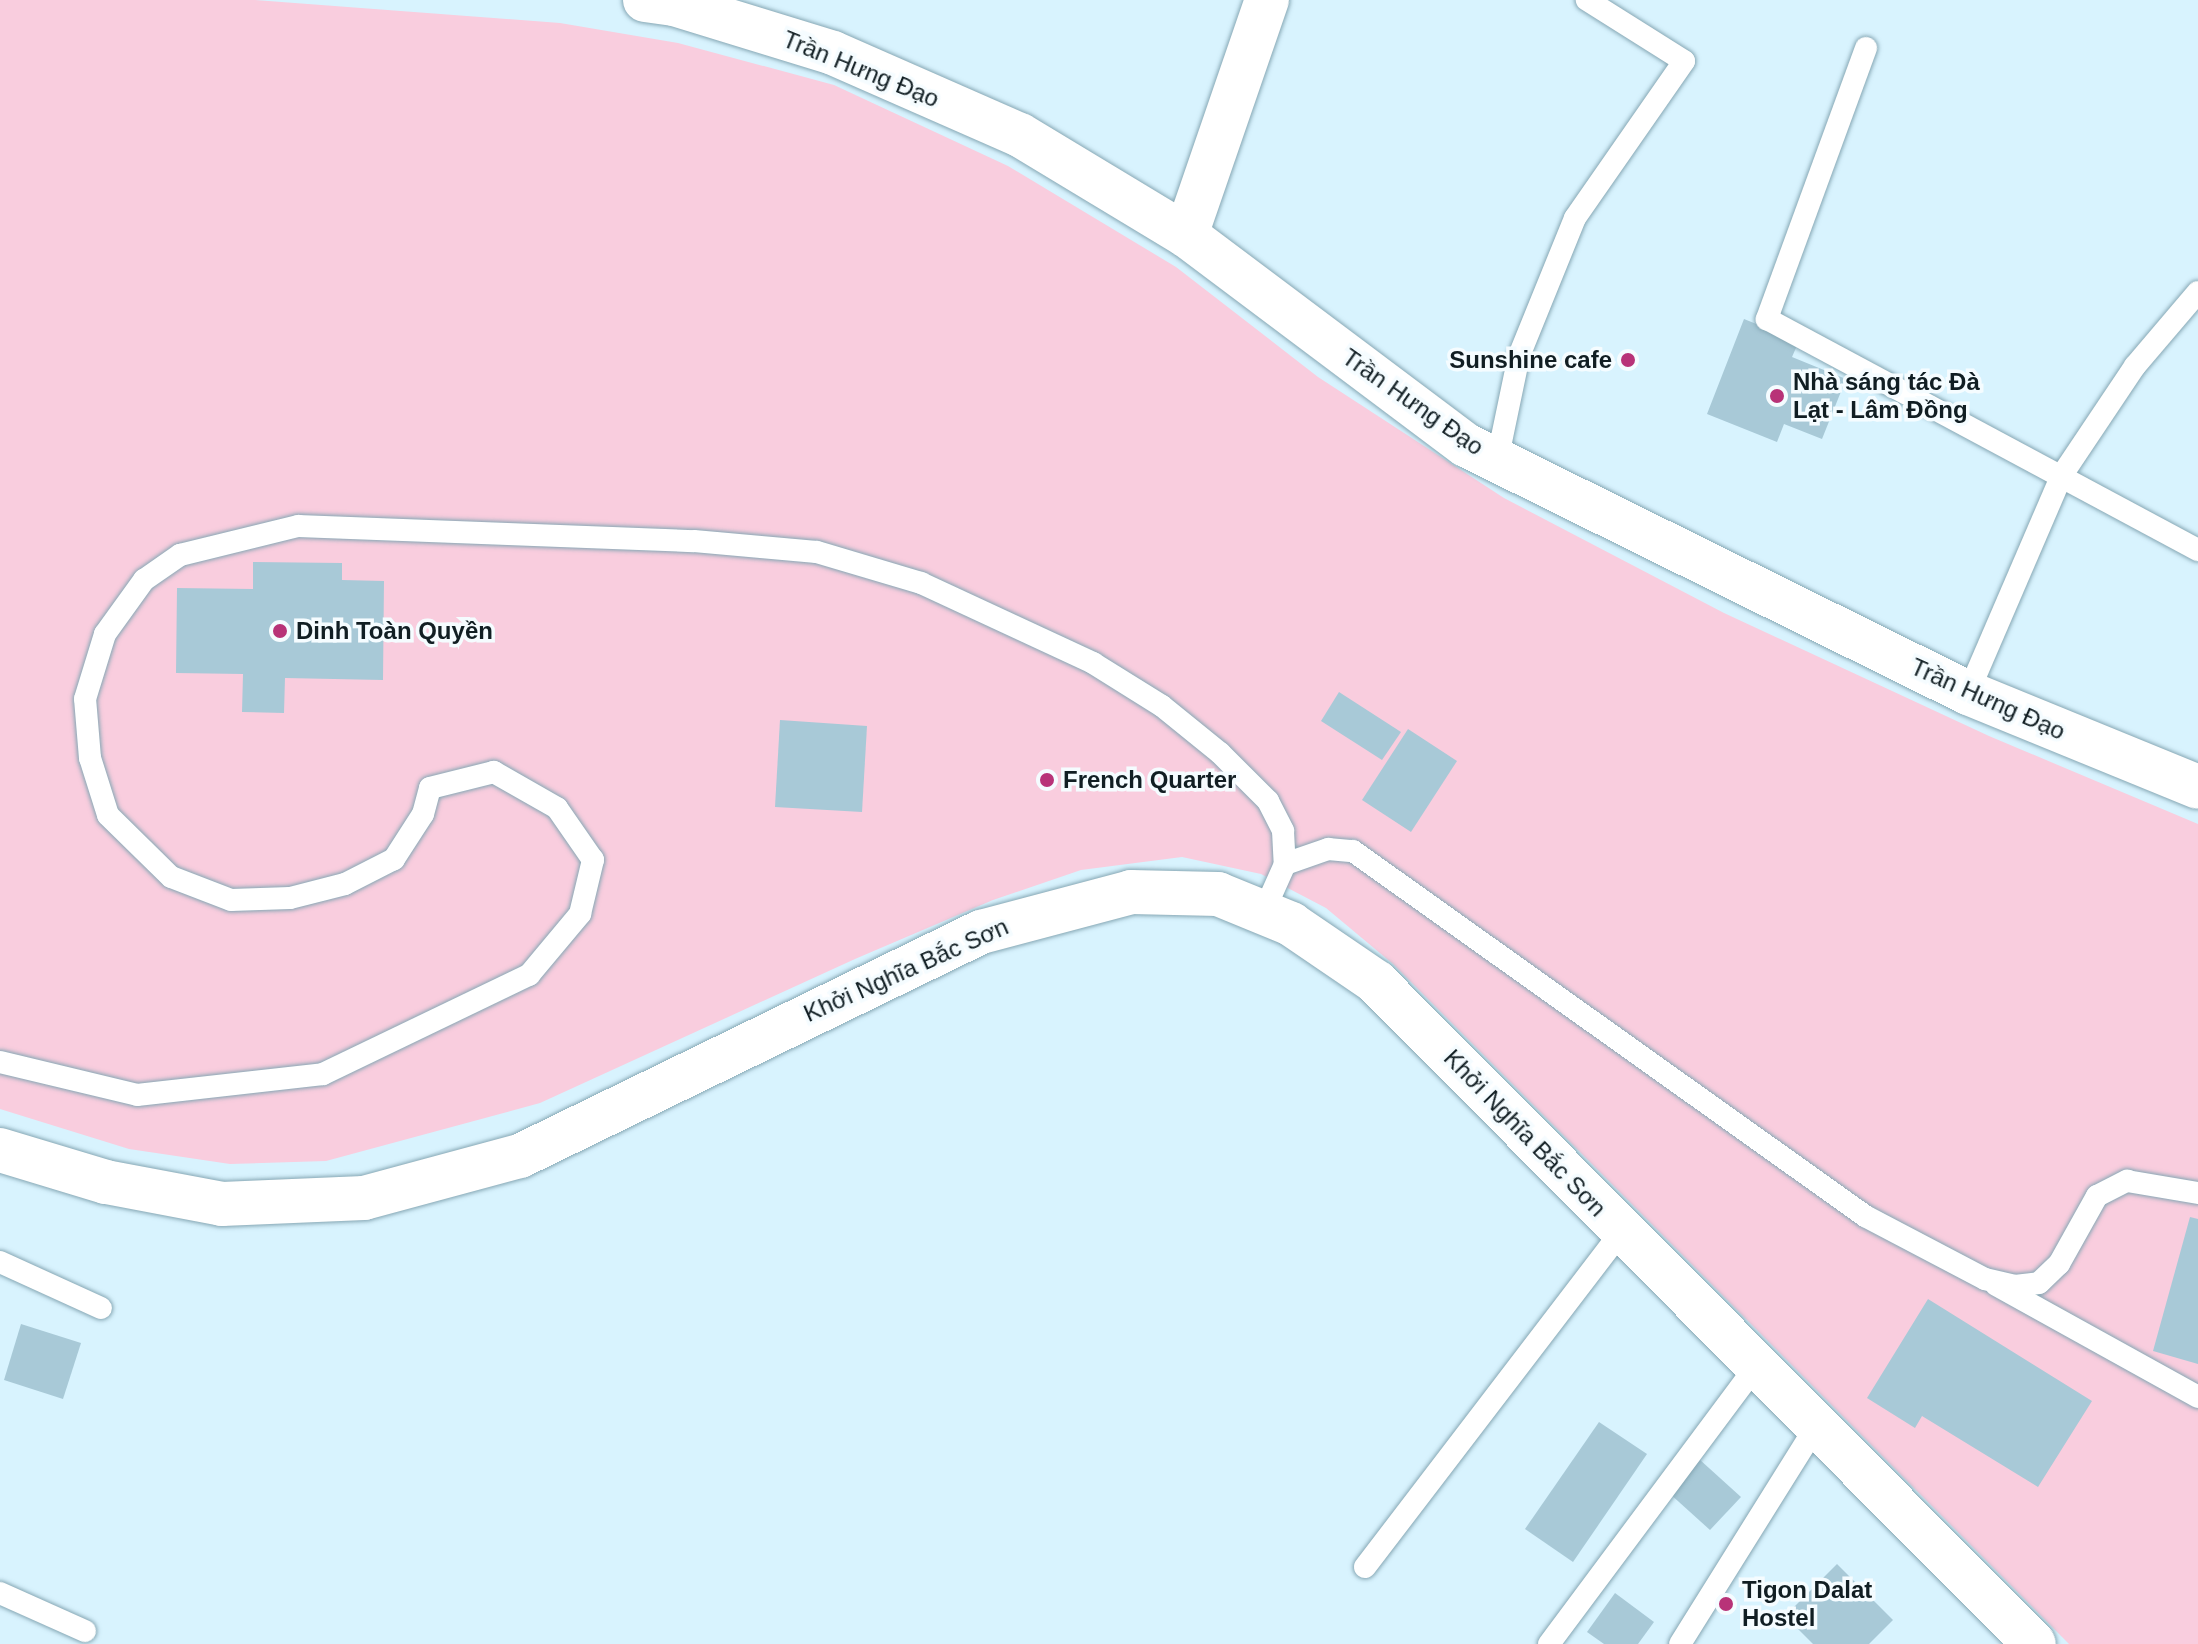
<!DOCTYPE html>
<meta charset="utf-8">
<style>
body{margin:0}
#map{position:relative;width:2198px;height:1644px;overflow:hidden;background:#d8f3fe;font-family:Helvetica,sans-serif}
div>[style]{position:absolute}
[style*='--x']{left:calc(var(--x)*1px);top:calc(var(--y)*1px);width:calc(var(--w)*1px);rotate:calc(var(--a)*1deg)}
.green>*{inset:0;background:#f9cdde}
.building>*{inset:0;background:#a8c9d7}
.roads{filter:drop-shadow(0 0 2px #86a7b4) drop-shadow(0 0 2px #86a7b4)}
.lane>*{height:22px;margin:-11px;padding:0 11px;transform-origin:11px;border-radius:11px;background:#fff}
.street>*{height:44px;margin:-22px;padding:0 22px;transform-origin:22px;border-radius:22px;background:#fff}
.secondary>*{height:44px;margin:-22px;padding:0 22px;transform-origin:22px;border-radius:22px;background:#fff}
.primary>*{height:44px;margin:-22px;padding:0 22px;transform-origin:22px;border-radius:22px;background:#fff}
.dots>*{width:22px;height:22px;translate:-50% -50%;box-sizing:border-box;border:4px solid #f5fcff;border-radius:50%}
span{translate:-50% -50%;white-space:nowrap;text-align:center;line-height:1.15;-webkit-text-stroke:7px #f5fcff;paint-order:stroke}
.street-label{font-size:24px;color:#111e23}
.poi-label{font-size:24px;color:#111e23;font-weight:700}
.right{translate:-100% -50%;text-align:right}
.left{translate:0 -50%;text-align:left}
</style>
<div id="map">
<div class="green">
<div style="clip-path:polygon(0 0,255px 0,560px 23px,678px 43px,834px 85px,1008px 166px,1176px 267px,1318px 377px,1504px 498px,1724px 613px,1989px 736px,2198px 824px,2198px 1644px,2069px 1644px,1393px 964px,1326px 908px,1261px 874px,1182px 857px,1081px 870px,993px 900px,855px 959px,540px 1103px,326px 1161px,230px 1164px,129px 1149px,0 1109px)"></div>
</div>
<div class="building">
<div style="clip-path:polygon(1744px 319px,1799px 341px,1792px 357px,1846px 379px,1822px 439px,1784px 424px,1777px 442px,1707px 414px)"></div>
<div style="clip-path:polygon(253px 562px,342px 563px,342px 580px,384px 581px,383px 680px,285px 678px,284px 713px,242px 712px,243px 674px,176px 673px,177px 588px,253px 589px)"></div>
<div style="clip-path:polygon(1339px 692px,1401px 732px,1382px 760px,1321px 721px)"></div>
<div style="clip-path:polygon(780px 720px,867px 726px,862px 812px,775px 807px)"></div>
<div style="clip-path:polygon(1408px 729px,1457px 761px,1411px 832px,1362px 800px)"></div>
<div style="clip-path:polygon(2190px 1217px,2198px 1219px,2198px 1364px,2153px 1351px)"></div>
<div style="clip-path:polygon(1928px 1299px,2092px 1401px,2038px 1487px,1922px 1416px,1915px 1428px,1867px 1398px)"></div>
<div style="clip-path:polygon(21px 1324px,81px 1343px,63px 1399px,4px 1380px)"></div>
<div style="clip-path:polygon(1599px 1422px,1647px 1454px,1573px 1562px,1525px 1529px)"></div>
<div style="clip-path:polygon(1699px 1459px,1741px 1497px,1710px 1530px,1669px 1493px)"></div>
<div style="clip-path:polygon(1837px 1564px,1893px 1620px,1869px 1644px,1813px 1644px,1785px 1616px)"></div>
<div style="clip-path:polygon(1615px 1593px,1654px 1622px,1638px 1644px,1604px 1644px,1587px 1632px)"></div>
</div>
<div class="roads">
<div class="lane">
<div style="--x:1866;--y:48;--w:289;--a:110.1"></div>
<div style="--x:1767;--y:319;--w:489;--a:28.2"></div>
<div style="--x:1497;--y:461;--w:107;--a:-78.2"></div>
<div style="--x:1519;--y:356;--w:149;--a:-67.9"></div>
<div style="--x:1575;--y:218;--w:191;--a:-55.2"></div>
<div style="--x:1684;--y:61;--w:115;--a:-147.8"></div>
<div style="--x:1968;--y:693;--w:237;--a:-66.7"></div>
<div style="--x:2062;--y:475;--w:131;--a:-56.2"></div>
<div style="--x:2135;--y:366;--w:97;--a:-49.6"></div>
<div style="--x:1264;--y:911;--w:51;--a:-65.9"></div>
<div style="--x:1285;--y:864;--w:46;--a:-19.2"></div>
<div style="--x:1328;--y:849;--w:25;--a:5"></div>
<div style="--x:1353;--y:851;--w:629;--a:35.48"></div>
<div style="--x:1865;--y:1216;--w:136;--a:27.7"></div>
<div style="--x:1985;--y:1279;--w:31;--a:13"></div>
<div style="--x:2015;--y:1286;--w:24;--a:-7"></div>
<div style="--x:2039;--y:1283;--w:28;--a:-44"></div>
<div style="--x:2059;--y:1264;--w:78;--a:-60.8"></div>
<div style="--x:2097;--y:1196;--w:34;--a:-27"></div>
<div style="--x:2127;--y:1181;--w:72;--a:9.6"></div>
<div style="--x:0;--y:1062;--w:141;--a:13.5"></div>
<div style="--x:137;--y:1095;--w:187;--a:-6.4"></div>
<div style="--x:323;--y:1074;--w:229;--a:-25.7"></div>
<div style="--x:529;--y:975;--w:80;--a:-50.1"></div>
<div style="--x:580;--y:914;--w:56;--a:-76.5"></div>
<div style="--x:593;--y:860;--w:63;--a:-124.7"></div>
<div style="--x:557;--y:808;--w:73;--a:-150.3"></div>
<div style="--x:494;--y:772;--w:66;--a:166"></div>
<div style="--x:430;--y:788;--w:27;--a:105"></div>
<div style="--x:423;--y:814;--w:54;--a:122.8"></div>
<div style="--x:394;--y:859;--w:55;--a:153"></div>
<div style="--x:345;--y:884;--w:57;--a:165.7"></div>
<div style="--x:290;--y:898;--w:59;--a:178.1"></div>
<div style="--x:231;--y:900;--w:64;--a:-159"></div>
<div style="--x:171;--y:877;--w:88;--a:-135.5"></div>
<div style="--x:108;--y:815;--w:60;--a:-107.5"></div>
<div style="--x:90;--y:758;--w:59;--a:-94.8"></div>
<div style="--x:85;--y:699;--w:68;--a:-72.9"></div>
<div style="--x:105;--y:634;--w:67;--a:-54.2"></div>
<div style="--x:144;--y:580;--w:44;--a:-34.8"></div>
<div style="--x:180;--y:555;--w:122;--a:-13.8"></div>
<div style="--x:298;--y:526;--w:396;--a:2.2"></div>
<div style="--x:694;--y:541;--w:123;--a:5.1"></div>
<div style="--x:817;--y:552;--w:109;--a:16.6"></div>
<div style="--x:921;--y:583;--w:190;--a:24.9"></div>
<div style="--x:1093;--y:663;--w:81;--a:31.9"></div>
<div style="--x:1162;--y:706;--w:75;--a:39"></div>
<div style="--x:1220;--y:753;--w:68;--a:45"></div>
<div style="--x:1268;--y:801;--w:34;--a:63"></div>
<div style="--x:1283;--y:831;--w:33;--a:87"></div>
<div style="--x:0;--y:1262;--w:111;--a:24.5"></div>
<div style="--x:1996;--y:1285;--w:231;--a:29"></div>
<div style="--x:1365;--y:1567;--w:422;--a:-52.6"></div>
<div style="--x:0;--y:1593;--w:93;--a:24.1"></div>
<div style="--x:1549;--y:1644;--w:344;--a:-53.3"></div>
<div style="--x:1680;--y:1644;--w:257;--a:-58"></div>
</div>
<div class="street">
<div style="--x:1186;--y:235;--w:249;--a:-71"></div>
</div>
<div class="secondary">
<div style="--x:0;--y:1150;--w:111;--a:16.8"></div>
<div style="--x:106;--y:1182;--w:118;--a:10.7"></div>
<div style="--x:222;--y:1204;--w:142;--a:-2.4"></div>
<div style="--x:364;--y:1198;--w:162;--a:-15.1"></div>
<div style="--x:520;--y:1156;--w:513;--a:-25.92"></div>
<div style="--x:981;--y:932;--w:155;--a:-14.9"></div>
<div style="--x:1131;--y:892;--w:87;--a:1.3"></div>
<div style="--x:1218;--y:894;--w:79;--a:22.3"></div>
<div style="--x:1291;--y:924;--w:103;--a:34.3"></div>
<div style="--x:1376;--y:982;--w:933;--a:45.17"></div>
</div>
<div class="primary">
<div style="--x:645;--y:0;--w:29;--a:8"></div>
<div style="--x:674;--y:4;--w:166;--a:17.1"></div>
<div style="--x:833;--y:53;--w:204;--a:23.7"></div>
<div style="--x:1020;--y:135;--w:194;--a:31.1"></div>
<div style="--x:1186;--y:235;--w:350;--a:36.9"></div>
<div style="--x:1466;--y:445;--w:560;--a:26.29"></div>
<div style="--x:1968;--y:693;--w:248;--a:22.2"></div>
</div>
</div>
<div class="dots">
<div style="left:1628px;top:360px;background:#b83378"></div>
<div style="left:1777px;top:396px;background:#b83378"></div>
<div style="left:280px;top:631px;background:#b83378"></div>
<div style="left:1047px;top:780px;background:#b83378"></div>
<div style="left:1726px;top:1604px;background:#b83378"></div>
</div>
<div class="street-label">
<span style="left:861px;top:69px;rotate:22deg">Trần Hưng Đạo</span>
<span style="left:1413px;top:402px;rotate:35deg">Trần Hưng Đạo</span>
<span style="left:1988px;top:699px;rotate:24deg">Trần Hưng Đạo</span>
<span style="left:906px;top:970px;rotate:-24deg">Khởi Nghĩa Bắc Sơn</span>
<span style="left:1525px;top:1133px;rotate:46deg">Khởi Nghĩa Bắc Sơn</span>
</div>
<div class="poi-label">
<span class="right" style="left:1612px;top:360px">Sunshine cafe</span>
<span class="left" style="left:1793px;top:396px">Nhà sáng tác Đà<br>Lạt - Lâm Đồng</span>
<span class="left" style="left:296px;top:631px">Dinh Toàn Quyền</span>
<span class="left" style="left:1063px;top:780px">French Quarter</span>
<span class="left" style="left:1742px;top:1604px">Tigon Dalat<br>Hostel</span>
</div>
</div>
